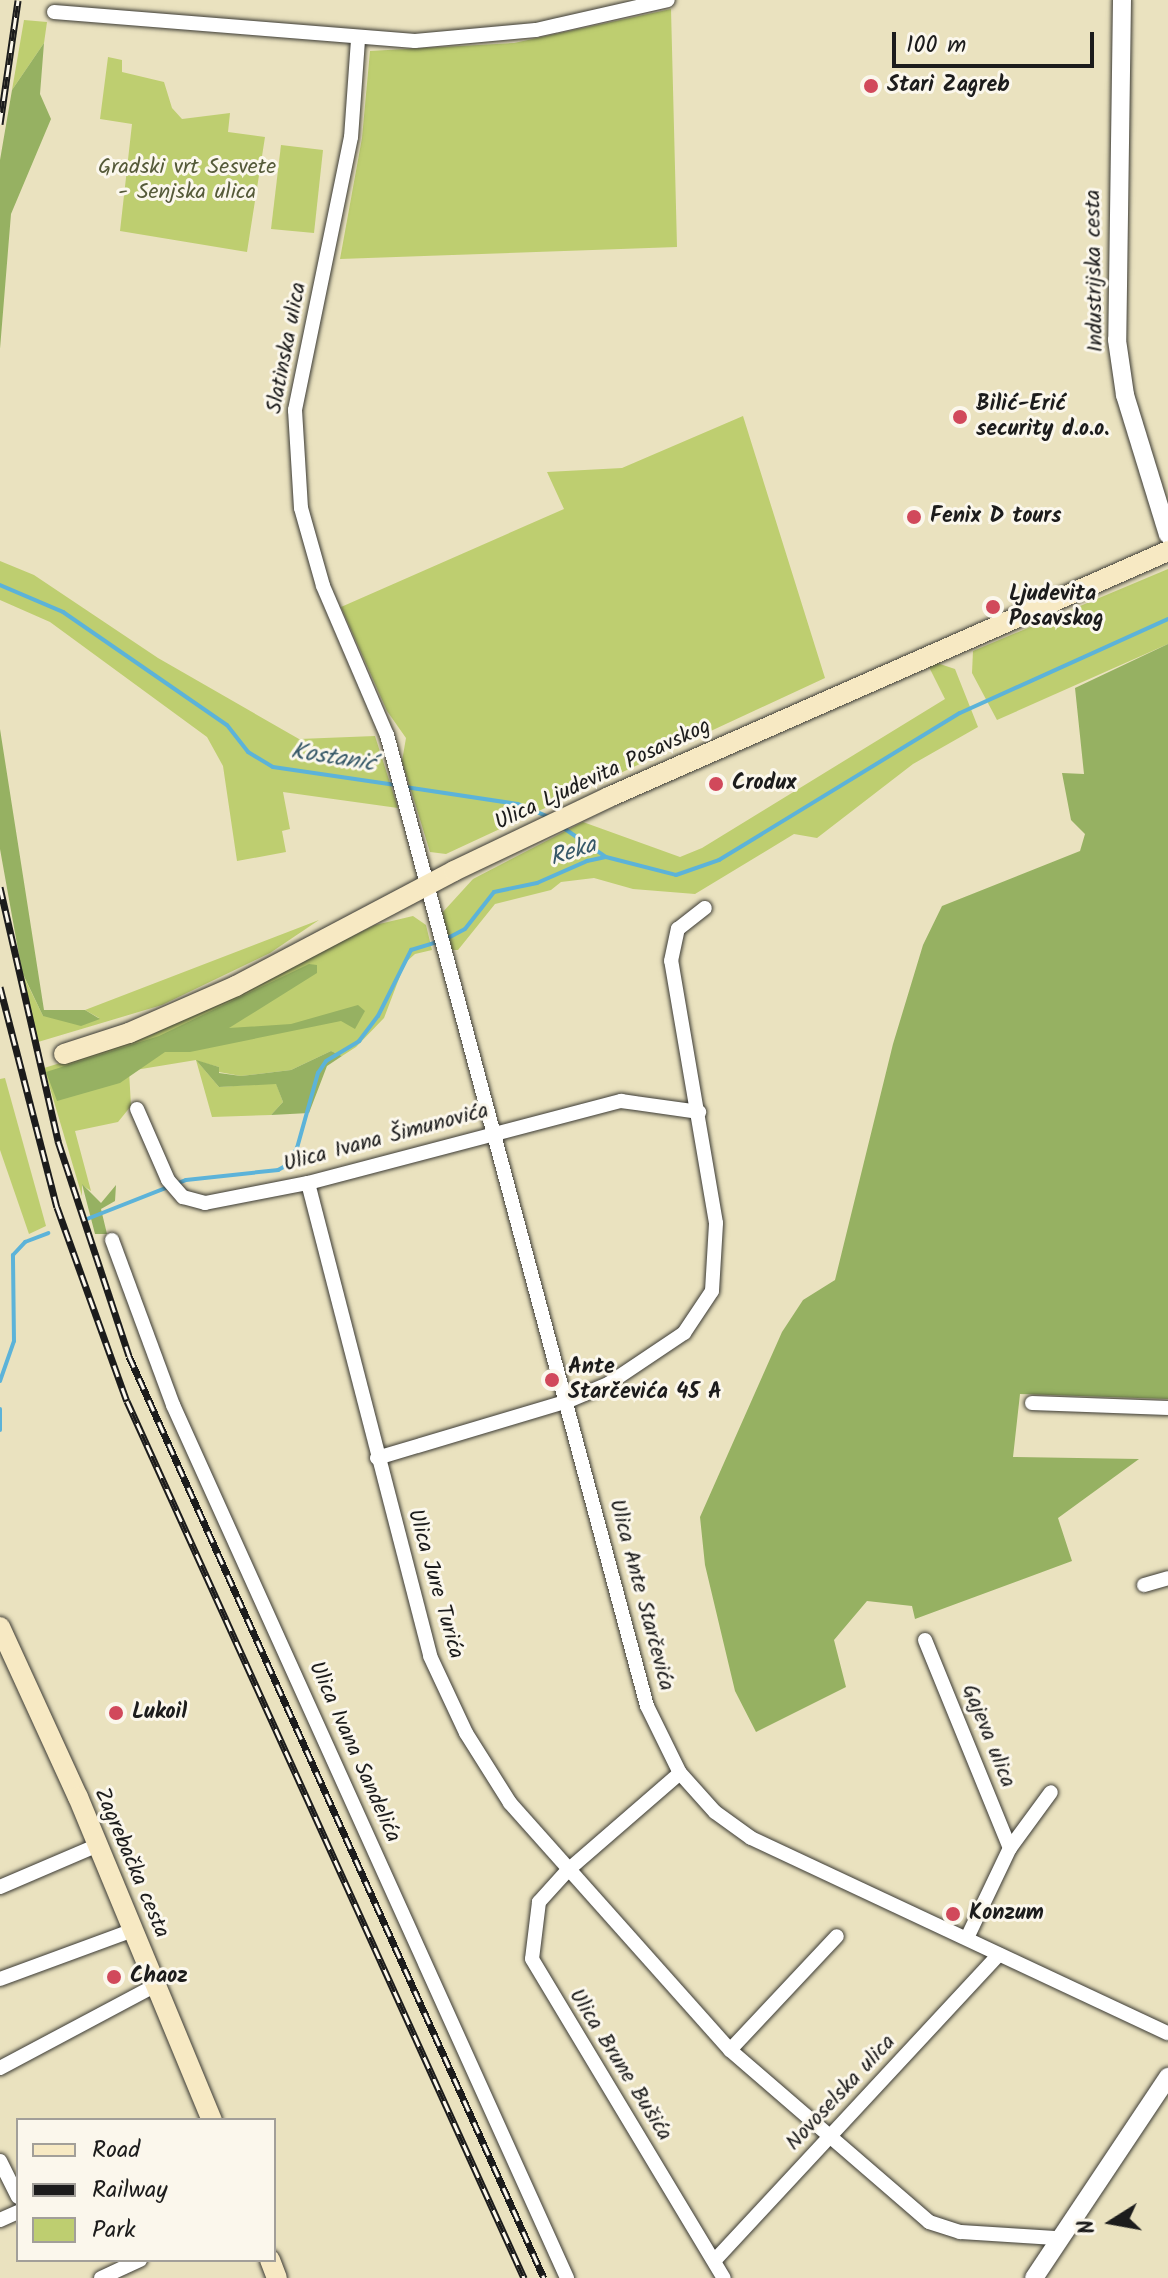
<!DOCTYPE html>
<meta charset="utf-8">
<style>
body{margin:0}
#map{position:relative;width:1168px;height:2278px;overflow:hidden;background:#eae2bf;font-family:Kalam,sans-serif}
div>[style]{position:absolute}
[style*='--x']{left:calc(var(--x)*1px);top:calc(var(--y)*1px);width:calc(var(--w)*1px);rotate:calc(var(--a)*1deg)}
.green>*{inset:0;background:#bece70}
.forest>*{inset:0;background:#96b162}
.stream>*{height:4px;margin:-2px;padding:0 2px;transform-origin:2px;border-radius:2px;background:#5cb3d9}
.roads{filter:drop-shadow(0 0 2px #3b3a34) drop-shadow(0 0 2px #3b3a34)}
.minor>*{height:14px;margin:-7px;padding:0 7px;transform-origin:7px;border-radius:7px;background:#fff}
.tertiary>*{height:18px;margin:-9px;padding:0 9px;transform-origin:9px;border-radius:9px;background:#fff}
.secondary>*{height:20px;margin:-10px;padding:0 10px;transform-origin:10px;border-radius:10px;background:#f7e9c3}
.rail>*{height:7px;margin-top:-3.5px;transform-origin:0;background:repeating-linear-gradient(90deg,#fbf7ec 0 12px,#1c1c1c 0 24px);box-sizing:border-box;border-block:2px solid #1c1c1c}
.dots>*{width:22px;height:22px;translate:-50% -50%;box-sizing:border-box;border:4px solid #fbf7ec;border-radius:50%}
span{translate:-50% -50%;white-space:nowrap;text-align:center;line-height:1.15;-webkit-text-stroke:6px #fbf7ec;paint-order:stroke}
.poi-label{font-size:22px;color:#1c1c1c;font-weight:700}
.left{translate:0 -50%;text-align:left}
.park-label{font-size:22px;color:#555a39}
.street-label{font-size:22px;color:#1c1c1c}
.water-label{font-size:24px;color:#365868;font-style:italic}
.legend{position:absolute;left:16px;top:2118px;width:260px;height:144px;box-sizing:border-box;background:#fbf7ec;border:2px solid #a29f99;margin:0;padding:10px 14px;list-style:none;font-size:24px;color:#1c1c1c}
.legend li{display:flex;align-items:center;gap:16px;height:40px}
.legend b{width:40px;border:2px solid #a29f99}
.north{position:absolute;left:1072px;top:2182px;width:80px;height:80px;-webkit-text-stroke:6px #fbf7ec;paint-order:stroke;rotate:259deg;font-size:22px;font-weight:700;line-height:32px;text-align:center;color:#1c1c1c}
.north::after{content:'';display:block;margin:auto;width:28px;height:36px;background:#1c1c1c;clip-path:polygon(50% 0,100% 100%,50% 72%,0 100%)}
.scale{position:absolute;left:892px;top:32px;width:202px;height:36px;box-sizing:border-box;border:4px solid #1c1c1c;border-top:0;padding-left:10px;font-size:24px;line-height:28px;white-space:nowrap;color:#1c1c1c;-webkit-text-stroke:6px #fbf7ec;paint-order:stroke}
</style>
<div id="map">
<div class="green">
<div style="clip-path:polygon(671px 9px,677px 247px,340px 259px,362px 138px,370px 51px,514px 43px)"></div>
<div style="clip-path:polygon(24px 20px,47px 22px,44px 43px,12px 90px)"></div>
<div style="clip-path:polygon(108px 57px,122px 60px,122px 72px,164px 82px,172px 108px,182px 119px,230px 113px,228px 132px,265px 137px,247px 252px,120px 231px,132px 124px,100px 119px)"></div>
<div style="clip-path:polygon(281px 145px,323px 150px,314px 233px,271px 229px)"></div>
<div style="clip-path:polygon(743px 416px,825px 678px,446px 854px,430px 852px,402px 761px,406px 738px,387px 711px,341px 607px,564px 509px,547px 472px,622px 468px)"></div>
<div style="clip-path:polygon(0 561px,34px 575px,158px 658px,299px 739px,375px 736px,398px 808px,283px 792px,290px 829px,282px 831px,286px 852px,237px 861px,223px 766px,207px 737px,50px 622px,0 600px)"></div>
<div style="clip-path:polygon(1168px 569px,1168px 644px,997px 720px,972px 673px,973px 651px)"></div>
<div style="clip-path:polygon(934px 662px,955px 669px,978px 727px,913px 764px,817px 838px,794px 834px,695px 894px,633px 889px,594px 878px,561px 882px,551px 890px,495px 904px,458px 950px,452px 950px,442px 913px,473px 879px,583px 822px,680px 857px,702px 848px,945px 699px,928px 665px)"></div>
<div style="clip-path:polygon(413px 916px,426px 925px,432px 950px,415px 954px,405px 963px,384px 1018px,356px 1047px,342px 1056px,331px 1051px,291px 1070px,241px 1076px,219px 1072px,219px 1067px,197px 1061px,219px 1087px,276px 1083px,283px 1102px,271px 1115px,212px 1117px,196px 1060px,129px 1071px,131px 1106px,118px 1122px,75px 1131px,91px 1191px,82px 1185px,82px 1196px,44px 1068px,151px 1035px,375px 925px)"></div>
<div style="clip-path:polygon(319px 920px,270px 953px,162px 1005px,38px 1042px,22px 973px,43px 1016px,99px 1018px,85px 1010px)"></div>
<div style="clip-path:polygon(5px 1078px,46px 1226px,29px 1234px,0 1150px,0 1079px)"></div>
</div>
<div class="forest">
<div style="clip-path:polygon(44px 43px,40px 94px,51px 119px,11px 214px,0 349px,0 160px,12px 90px)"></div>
<div style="clip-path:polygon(1168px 644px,1168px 1399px,1020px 1394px,1013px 1457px,1139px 1459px,1058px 1518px,1072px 1561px,915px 1619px,912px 1606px,867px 1601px,834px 1640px,846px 1687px,756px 1732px,735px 1691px,705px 1565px,700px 1517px,782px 1332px,803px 1300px,835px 1280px,893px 1044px,923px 945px,942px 906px,1080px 851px,1085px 834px,1071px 820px,1062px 773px,1084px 774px,1075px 688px)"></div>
<div style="clip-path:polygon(0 729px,44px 1010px,85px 1010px,100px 1019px,81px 1026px,43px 1016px,22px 972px,0 849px)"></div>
<div style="clip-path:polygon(309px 964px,317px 965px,317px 973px,229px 1028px,291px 1024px,358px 1005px,365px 1011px,355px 1029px,341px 1021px,190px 1052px,165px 1052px,120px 1083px,57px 1101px,46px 1072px,159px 1036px)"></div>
<div style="clip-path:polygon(331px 1051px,342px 1056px,327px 1066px,309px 1113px,271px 1115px,283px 1102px,276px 1084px,219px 1087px,196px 1060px,219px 1067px,219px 1073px,241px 1076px,291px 1070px)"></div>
<div style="clip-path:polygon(82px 1184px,101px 1203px,116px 1185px,115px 1201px,101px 1209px,107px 1234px,95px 1234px)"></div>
</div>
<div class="stream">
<div style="--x:0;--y:585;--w:69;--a:23.2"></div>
<div style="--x:63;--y:612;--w:199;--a:34.6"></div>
<div style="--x:227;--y:725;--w:34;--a:52"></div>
<div style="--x:248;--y:752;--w:29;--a:31"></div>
<div style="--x:273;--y:767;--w:124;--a:8.3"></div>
<div style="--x:405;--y:787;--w:114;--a:8.6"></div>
<div style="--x:518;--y:804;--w:33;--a:23"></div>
<div style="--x:562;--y:827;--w:53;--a:34.3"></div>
<div style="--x:446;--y:939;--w:21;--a:-28"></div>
<div style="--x:465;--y:929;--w:47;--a:-51.9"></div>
<div style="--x:494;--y:892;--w:44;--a:-11.8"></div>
<div style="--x:537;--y:883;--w:55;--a:-23.7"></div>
<div style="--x:587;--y:861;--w:19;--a:-12"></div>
<div style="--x:606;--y:857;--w:72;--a:14.4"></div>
<div style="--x:676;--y:875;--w:46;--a:-19.2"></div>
<div style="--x:719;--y:860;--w:282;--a:-31.4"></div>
<div style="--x:960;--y:713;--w:228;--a:-24.3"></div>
<div style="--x:87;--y:1219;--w:106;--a:-21.5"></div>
<div style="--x:186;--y:1180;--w:93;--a:-6.2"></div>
<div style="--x:278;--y:1170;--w:10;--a:-29"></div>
<div style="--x:287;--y:1165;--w:20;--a:-60"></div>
<div style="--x:297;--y:1148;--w:78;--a:-74.4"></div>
<div style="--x:318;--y:1073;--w:14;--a:-56"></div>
<div style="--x:326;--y:1061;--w:39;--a:-31"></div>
<div style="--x:359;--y:1041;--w:31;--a:-53"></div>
<div style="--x:378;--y:1016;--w:74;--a:-63.4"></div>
<div style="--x:411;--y:950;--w:27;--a:-17"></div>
<div style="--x:0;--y:1381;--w:42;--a:-70.7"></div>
<div style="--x:14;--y:1341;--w:86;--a:-90.7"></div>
<div style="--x:13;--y:1255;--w:18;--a:-47"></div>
<div style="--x:25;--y:1242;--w:25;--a:-21"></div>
<div style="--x:0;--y:1409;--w:21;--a:90"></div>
</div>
<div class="roads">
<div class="minor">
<div style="--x:54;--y:12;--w:362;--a:4.6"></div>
<div style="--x:415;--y:41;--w:121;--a:-5.2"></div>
<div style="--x:536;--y:30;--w:135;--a:-12.8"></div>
<div style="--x:358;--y:40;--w:97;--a:94.1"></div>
<div style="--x:351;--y:137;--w:279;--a:101.6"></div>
<div style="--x:295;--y:410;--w:98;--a:86.5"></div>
<div style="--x:301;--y:508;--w:81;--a:74.2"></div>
<div style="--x:323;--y:586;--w:162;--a:66.8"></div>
<div style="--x:387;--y:735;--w:1005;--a:75.01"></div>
<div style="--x:647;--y:1706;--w:75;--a:63.8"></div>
<div style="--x:680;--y:1773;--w:52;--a:48.1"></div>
<div style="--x:715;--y:1812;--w:44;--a:35.8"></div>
<div style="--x:751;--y:1838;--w:460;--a:25.1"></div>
<div style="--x:137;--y:1109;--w:77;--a:66.4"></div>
<div style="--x:168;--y:1180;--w:23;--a:49"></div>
<div style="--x:183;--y:1197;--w:23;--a:15"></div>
<div style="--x:205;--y:1203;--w:105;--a:-11"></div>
<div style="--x:308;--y:1183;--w:324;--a:-14.7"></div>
<div style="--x:621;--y:1101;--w:79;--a:8"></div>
<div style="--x:308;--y:1183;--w:488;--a:75.5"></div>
<div style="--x:430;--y:1656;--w:85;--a:64.9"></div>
<div style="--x:466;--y:1733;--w:83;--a:57.8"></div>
<div style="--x:510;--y:1803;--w:331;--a:48.3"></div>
<div style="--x:730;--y:2050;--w:263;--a:40.8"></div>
<div style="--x:929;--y:2222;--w:33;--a:18"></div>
<div style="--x:960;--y:2232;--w:96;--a:3.6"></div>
<div style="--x:112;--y:1240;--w:176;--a:69.7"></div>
<div style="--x:173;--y:1405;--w:958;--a:65.71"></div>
<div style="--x:1032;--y:1403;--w:136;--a:2.1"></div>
<div style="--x:377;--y:1458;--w:199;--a:-16.6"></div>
<div style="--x:568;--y:1401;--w:43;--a:-23"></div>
<div style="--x:608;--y:1384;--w:92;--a:-33.9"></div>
<div style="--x:684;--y:1333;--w:50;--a:-56.3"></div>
<div style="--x:712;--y:1291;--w:68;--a:-86.6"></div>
<div style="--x:716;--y:1223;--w:266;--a:-99.7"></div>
<div style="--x:671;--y:961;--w:33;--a:-78"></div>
<div style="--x:678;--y:929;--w:34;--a:-38"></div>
<div style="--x:1144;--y:1585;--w:25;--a:-16"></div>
<div style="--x:925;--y:1640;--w:225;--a:67.8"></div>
<div style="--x:680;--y:1773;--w:150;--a:139.1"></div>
<div style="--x:567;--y:1871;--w:42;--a:132.1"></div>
<div style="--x:539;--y:1902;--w:57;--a:97"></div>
<div style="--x:532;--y:1959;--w:372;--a:59"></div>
<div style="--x:0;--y:1887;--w:107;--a:-23.2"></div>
<div style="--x:967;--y:1938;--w:100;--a:-64.5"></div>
<div style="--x:1010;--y:1848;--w:69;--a:-53.8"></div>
<div style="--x:0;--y:1979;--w:142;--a:-20.2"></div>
<div style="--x:730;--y:2050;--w:156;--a:-46.8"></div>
<div style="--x:0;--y:2068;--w:177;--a:-28"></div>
<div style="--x:0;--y:2161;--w:40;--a:63.4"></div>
<div style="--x:0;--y:2220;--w:20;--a:-24"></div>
<div style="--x:715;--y:2260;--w:417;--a:-47.1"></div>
<div style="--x:101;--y:2278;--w:43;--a:-24.8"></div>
</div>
<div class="tertiary">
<div style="--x:1122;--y:0;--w:340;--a:90.8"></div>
<div style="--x:1117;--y:340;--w:56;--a:81.7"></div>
<div style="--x:1125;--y:395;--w:146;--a:72.9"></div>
<div style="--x:1034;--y:2278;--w:242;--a:-56.3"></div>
</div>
<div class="secondary">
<div style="--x:64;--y:1054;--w:68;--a:-17.9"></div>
<div style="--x:129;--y:1033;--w:117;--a:-23.7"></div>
<div style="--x:236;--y:986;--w:246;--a:-27.8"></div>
<div style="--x:454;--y:871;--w:172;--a:-25.5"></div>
<div style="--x:609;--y:797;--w:611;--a:-23.75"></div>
<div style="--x:0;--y:1627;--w:187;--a:65.4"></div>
<div style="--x:78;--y:1797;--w:350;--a:67.5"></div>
<div style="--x:270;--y:2260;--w:19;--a:69"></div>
</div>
</div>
<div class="rail">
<div style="--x:0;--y:124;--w:125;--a:-81.7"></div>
<div style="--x:0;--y:887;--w:261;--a:77.1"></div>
<div style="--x:58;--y:1141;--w:226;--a:71.7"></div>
<div style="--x:129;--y:1356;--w:1011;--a:65.77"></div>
<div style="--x:0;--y:987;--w:227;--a:75.5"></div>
<div style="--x:57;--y:1207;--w:206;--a:70.2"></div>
<div style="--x:127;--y:1401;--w:963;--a:65.64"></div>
</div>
<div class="dots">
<div style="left:871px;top:86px;background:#d1495b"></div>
<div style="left:960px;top:417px;background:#d1495b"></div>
<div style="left:914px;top:517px;background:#d1495b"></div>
<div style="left:993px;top:607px;background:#d1495b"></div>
<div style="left:716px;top:784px;background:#d1495b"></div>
<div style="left:552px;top:1380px;background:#d1495b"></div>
<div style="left:116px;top:1713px;background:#d1495b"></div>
<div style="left:953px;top:1914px;background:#d1495b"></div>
<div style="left:114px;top:1977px;background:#d1495b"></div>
</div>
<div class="poi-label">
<span class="left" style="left:887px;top:86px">Stari Zagreb</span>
<span class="left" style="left:976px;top:417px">Bilić-Erić<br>security d.o.o.</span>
<span class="left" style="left:930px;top:517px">Fenix D tours</span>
<span class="left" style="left:1009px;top:607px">Ljudevita<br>Posavskog</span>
<span class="left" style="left:732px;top:784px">Crodux</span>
<span class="left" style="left:568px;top:1380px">Ante<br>Starčevića 45 A</span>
<span class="left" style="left:132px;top:1713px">Lukoil</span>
<span class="left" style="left:969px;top:1914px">Konzum</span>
<span class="left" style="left:130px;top:1977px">Chaoz</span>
</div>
<div class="park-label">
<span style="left:187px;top:180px">Gradski vrt Sesvete<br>- Senjska ulica</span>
</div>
<div class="street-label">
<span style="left:1095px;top:271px;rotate:-91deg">Industrijska cesta</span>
<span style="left:287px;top:348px;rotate:-79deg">Slatinska ulica</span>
<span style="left:603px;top:775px;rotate:-25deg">Ulica Ljudevita Posavskog</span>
<span style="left:386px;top:1138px;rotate:-15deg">Ulica Ivana Šimunovića</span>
<span style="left:435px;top:1584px;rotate:74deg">Ulica Jure Turića</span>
<span style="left:641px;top:1595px;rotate:75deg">Ulica Ante Starčevića</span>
<span style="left:988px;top:1736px;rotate:68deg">Gajeva ulica</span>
<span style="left:354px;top:1752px;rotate:66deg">Ulica Ivana Sandelića</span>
<span style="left:131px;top:1863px;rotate:67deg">Zagrebačka cesta</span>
<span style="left:620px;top:2065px;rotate:58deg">Ulica Brune Bušića</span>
<span style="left:841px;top:2093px;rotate:-47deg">Novoselska ulica</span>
</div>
<div class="water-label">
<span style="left:333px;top:758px;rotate:9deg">Kostanić</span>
<span style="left:573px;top:852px;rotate:-18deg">Reka</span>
</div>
<ul class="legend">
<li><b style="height:10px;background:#f7e9c3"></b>Road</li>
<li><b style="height:10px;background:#1c1c1c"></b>Railway</li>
<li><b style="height:22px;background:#bece70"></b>Park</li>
</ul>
<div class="north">N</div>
<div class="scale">100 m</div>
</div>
